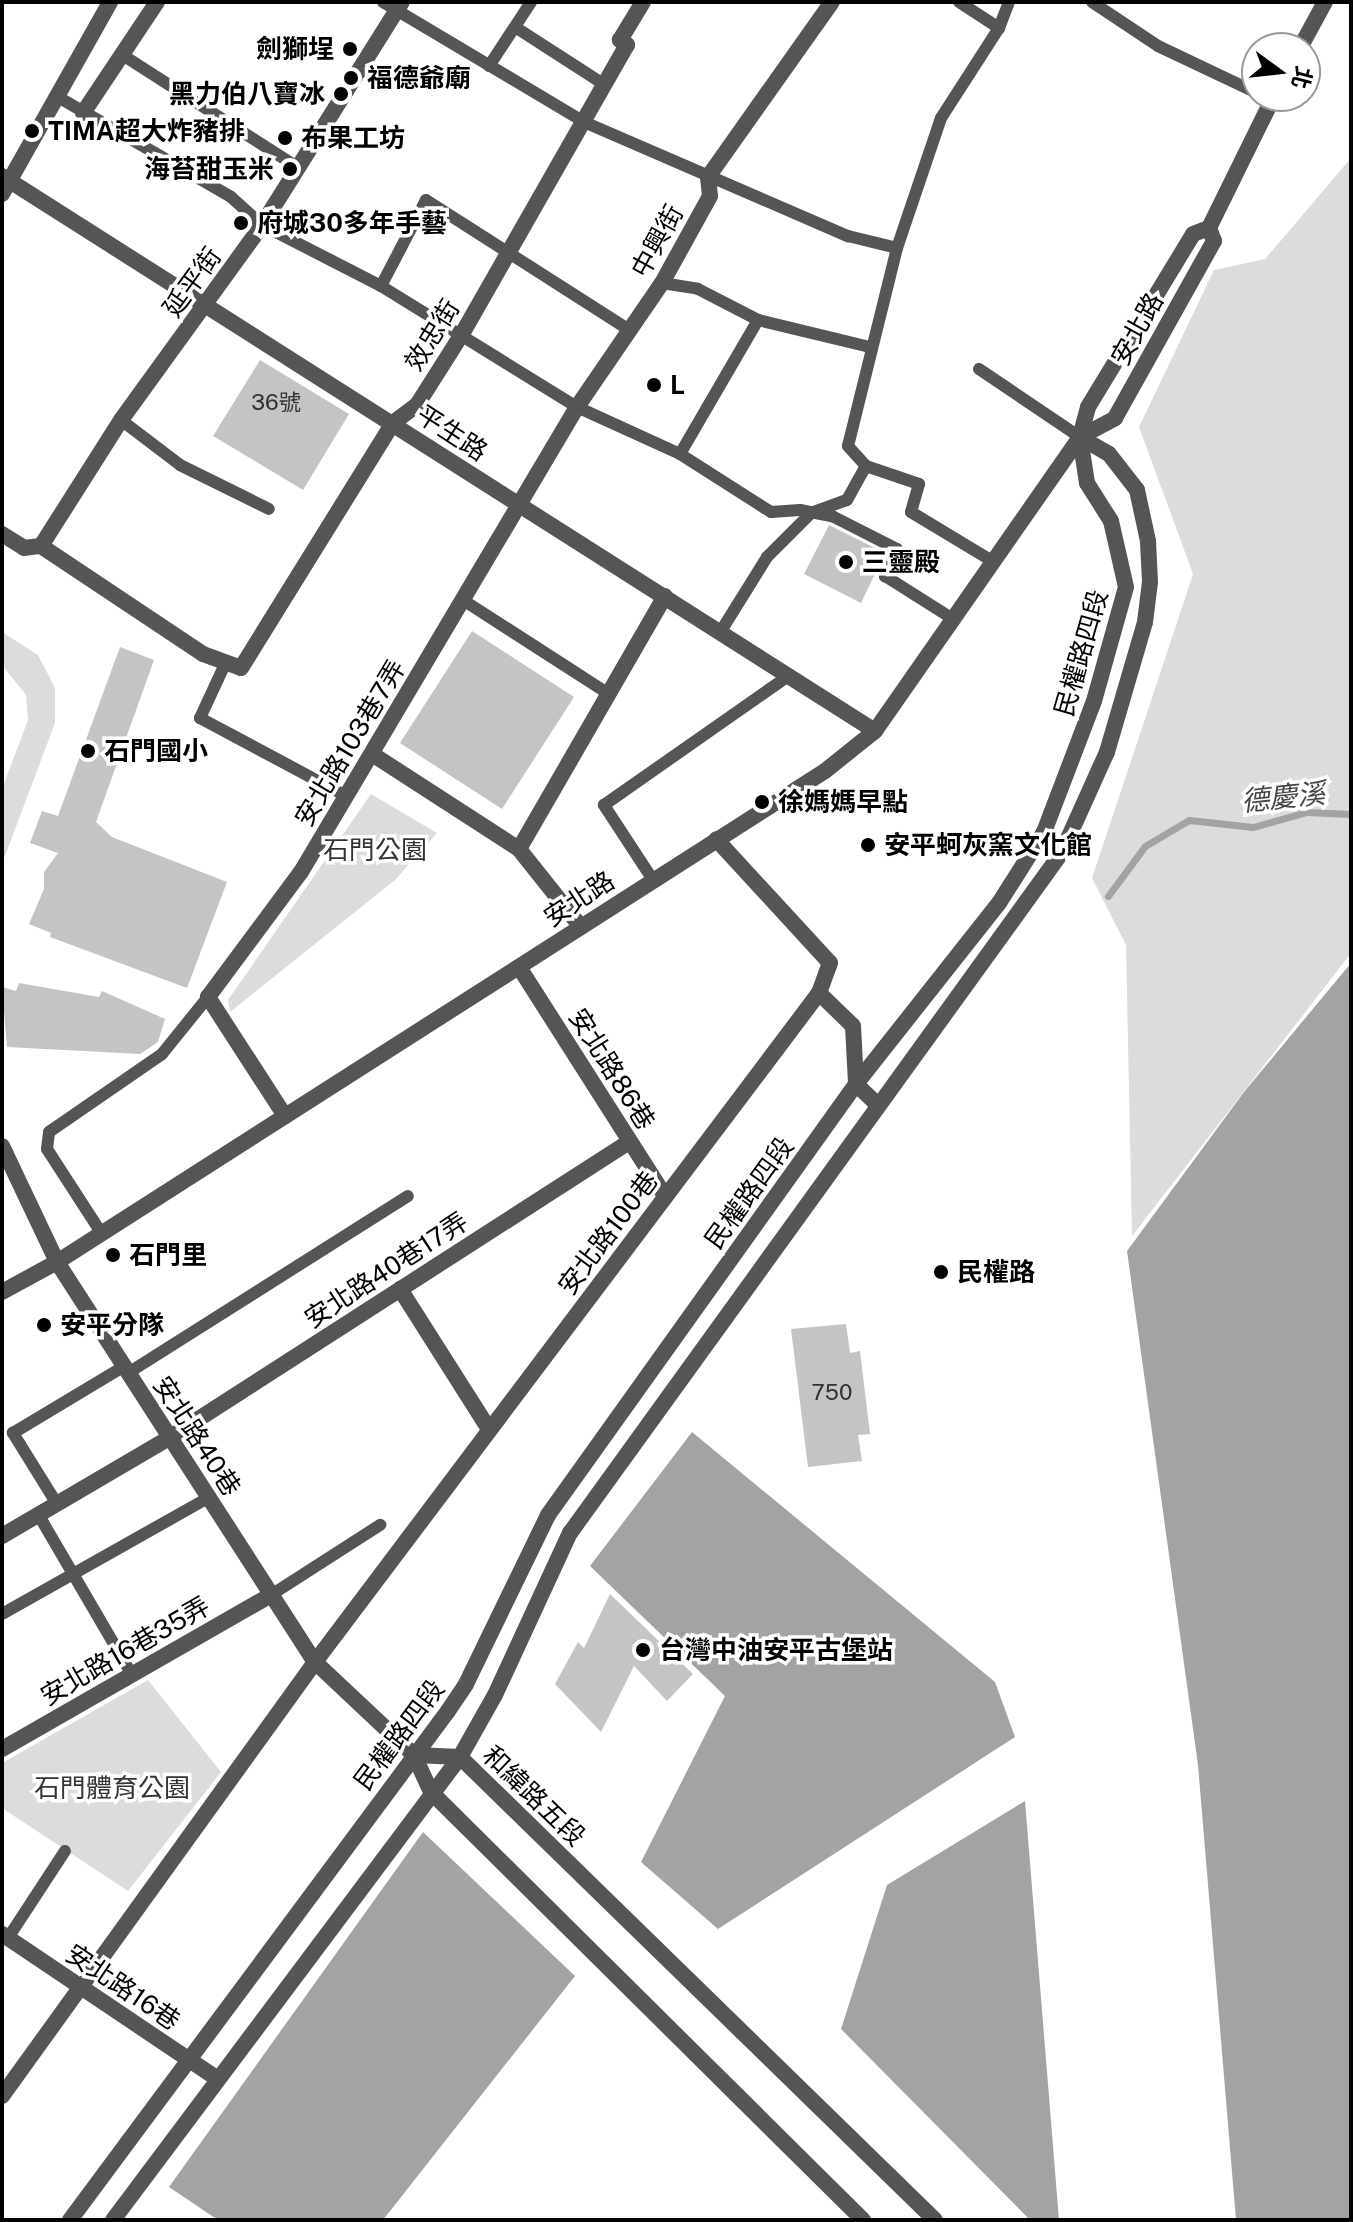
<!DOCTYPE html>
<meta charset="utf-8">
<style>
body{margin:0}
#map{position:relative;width:1353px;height:2222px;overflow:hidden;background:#fff;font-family:"Public Sans","Noto Sans TC",sans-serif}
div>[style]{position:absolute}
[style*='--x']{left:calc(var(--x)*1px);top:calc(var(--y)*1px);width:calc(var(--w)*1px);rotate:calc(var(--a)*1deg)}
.green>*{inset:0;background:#dcdcdc}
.water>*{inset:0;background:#a3a3a3}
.stream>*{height:7px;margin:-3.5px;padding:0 3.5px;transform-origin:3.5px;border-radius:3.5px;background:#a3a3a3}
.building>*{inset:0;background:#c4c4c4}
.service>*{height:12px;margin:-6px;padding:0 6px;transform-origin:6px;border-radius:6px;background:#555}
.minor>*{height:16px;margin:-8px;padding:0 8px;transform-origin:8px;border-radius:8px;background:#555}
.tertiary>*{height:16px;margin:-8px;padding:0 8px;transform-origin:8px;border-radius:8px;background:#555}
.dots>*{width:22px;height:22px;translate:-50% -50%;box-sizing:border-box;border:4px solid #fff;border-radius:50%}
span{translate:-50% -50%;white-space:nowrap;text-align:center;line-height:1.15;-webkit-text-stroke:7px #fff;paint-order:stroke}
.number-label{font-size:22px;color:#313131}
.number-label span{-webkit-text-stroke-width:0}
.poi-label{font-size:26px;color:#000;font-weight:700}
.right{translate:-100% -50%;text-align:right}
.left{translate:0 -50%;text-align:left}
.street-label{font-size:26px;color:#000}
.park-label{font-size:26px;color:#333}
.water-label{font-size:28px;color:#444;font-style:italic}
.frame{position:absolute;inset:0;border:4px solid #000;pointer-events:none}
.north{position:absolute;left:1241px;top:32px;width:80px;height:80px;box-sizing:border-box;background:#fff;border:2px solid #999;border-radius:50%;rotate:105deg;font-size:22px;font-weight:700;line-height:32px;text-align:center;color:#000}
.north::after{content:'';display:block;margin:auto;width:28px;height:36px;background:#000;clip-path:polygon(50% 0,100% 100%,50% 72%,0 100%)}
</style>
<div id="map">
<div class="green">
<div style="clip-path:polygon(1351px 158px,1351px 953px,1132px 1236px,1126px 945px,1092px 878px,1193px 574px,1139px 427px,1214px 270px,1265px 259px)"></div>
<div style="clip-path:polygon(2px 632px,38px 655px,55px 688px,55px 723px,2px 864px,2px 789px,28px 720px,26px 695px,2px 665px)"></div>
<div style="clip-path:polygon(371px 794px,437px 833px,395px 880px,230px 1012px,228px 1000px)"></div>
<div style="clip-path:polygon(148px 1680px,221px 1772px,128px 1891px,2px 1808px,2px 1763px)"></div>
</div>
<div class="water">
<div style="clip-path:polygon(1351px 963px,1351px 2220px,1236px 2220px,1198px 1765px,1127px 1251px,1244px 1092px)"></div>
<div style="clip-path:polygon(692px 1432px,995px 1682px,1015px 1737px,718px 1929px,641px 1862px,725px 1696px,590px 1566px)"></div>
<div style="clip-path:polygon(1025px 1801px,1059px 2220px,1030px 2220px,841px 2029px,887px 1885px)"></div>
<div style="clip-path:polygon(423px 1832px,575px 1976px,383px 2220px,218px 2220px,169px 2187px)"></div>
</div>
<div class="stream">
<div style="--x:1108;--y:896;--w:62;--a:-53.5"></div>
<div style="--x:1145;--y:846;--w:51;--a:-30.6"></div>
<div style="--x:1189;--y:820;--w:64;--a:6.2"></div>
<div style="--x:1253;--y:827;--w:55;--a:-15.8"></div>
<div style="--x:1306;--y:812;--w:45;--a:2.5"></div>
</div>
<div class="building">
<div style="clip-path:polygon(260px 360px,349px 414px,303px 490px,213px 436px)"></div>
<div style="clip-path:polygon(829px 525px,885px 553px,861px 603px,804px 574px)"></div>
<div style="clip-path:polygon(472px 631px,574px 697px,502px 809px,400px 743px)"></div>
<div style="clip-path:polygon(120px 647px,154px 660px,96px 822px,112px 837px,227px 882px,187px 988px,50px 937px,51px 933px,29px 924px,44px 889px,44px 872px,58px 853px,30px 843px,42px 811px,58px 816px)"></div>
<div style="clip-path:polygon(19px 983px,99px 997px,102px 991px,165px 1019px,158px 1042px,140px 1054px,7px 1047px,2px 987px,16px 991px)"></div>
<div style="clip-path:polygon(846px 1324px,850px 1353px,860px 1351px,870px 1434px,858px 1435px,862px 1461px,808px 1467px,791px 1329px)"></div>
<div style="clip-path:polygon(610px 1594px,693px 1674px,667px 1701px,634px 1666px,601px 1732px,555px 1684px,578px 1642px,584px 1648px)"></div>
</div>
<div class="service">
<div style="--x:383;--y:2;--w:234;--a:30.8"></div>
<div style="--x:584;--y:122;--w:288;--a:23.4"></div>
<div style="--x:848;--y:236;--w:50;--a:13.8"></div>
<div style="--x:959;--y:2;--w:48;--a:33"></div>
<div style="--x:1092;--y:2;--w:79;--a:33.7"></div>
<div style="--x:1158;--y:46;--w:110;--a:25.4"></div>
<div style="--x:515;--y:27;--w:107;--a:32.8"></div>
<div style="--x:121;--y:54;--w:209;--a:32.7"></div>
<div style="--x:489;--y:66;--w:77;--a:-56.7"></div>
<div style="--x:58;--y:97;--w:200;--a:30"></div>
<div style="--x:231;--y:197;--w:42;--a:42.1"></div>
<div style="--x:262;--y:225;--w:134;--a:27.1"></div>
<div style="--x:381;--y:286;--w:230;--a:31.7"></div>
<div style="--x:577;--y:407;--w:113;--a:24.5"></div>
<div style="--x:680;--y:454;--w:108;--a:32.5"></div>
<div style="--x:771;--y:512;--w:29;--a:-4"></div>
<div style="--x:800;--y:510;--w:33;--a:11"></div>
<div style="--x:832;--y:516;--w:73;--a:26.9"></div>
<div style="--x:897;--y:549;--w:30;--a:114"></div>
<div style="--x:885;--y:576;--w:80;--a:32.3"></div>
<div style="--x:662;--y:283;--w:36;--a:9"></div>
<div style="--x:698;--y:289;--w:68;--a:27.3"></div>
<div style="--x:758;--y:320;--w:115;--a:13.6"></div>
<div style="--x:381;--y:286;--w:97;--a:-62.4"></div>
<div style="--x:426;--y:200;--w:243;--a:32.6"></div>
<div style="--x:979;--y:369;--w:122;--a:34"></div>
<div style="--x:121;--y:420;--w:74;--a:37.3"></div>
<div style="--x:180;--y:465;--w:99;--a:26.3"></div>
<div style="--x:680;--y:454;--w:155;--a:-59.8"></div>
<div style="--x:866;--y:466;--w:56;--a:18.8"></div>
<div style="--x:919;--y:484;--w:29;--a:106"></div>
<div style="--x:911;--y:512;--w:97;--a:31.1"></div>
<div style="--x:463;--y:600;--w:174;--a:32.8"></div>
<div style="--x:721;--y:631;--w:87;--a:-58.1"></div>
<div style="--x:767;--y:557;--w:62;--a:-45"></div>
<div style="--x:811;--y:513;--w:38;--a:-20"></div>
<div style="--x:847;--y:500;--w:39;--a:-61"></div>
<div style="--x:866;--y:466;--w:27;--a:-132"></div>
<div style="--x:848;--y:446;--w:204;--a:-76.1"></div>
<div style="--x:897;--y:248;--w:137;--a:-71.3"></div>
<div style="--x:941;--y:118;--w:107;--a:-57.2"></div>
<div style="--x:999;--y:28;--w:28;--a:-69"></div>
<div style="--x:226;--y:662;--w:62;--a:114.9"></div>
<div style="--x:200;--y:718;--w:166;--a:28.1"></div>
<div style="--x:653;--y:880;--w:90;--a:-123.2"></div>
<div style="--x:604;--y:805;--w:227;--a:-35"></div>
<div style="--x:102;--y:1234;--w:101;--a:-122.9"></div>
<div style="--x:47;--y:1149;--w:17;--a:-83"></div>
<div style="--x:49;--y:1132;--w:137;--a:-34.6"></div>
<div style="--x:162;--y:1054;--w:73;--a:-51.1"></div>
<div style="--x:128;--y:1373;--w:331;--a:-32.3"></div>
<div style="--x:57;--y:1504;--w:84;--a:-121.8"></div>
<div style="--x:13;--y:1433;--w:128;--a:-31"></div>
<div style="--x:38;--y:1514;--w:186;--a:59.7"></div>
<div style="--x:271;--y:1595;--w:130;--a:-32.7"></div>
<div style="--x:2;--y:1614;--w:236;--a:-29.4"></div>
<div style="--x:8;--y:1938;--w:104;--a:-56.8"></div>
</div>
<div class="minor">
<div style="--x:83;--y:113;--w:133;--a:-56.3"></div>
<div style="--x:2;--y:176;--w:1034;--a:32.45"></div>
<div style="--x:2;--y:534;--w:26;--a:32"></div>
<div style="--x:24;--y:548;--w:17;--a:-7"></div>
<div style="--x:41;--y:546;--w:195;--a:33.7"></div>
<div style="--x:203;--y:654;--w:40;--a:20.2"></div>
<div style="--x:241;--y:668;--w:288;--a:-58.2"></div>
<div style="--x:393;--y:423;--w:30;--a:-37"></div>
<div style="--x:417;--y:405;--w:84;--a:-57.6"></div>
<div style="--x:462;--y:334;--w:333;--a:-60.3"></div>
<div style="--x:627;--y:45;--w:9;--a:-144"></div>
<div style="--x:620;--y:40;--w:44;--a:-58.8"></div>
<div style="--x:41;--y:546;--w:149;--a:-57.6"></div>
<div style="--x:121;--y:420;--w:241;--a:-54.1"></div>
<div style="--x:262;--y:225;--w:263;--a:-57.9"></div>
<div style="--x:372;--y:754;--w:175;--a:32.9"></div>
<div style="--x:581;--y:927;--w:100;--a:-128.5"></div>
<div style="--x:519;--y:849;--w:292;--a:-60"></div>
<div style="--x:519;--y:967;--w:272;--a:57.5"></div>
<div style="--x:819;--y:993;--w:47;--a:44.1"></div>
<div style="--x:853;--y:1026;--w:58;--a:87"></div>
<div style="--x:856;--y:1084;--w:28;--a:44"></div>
<div style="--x:285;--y:1116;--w:142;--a:-122.9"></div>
<div style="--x:208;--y:997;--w:156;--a:-53.4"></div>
<div style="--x:301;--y:872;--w:541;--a:-59.31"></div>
<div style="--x:577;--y:407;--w:150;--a:-55.6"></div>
<div style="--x:662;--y:283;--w:99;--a:-61.1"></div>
<div style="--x:710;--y:196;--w:19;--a:-96"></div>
<div style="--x:708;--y:177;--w:214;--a:-54.7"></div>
<div style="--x:2;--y:1146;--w:128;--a:64.6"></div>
<div style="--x:57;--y:1262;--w:476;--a:57.2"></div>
<div style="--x:315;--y:1662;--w:136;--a:43.2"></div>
<div style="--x:400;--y:1289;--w:166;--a:57.6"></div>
<div style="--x:2;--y:1536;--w:194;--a:-30.4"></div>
<div style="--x:169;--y:1438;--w:547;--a:-32.76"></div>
<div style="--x:2;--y:1749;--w:310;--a:-29.8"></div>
<div style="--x:2;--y:1934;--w:260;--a:33.9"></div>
<div style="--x:2;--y:2096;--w:535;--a:-54.2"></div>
<div style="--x:315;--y:1662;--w:838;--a:-53.01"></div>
<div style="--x:819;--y:993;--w:32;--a:-70"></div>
<div style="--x:830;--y:963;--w:168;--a:-132.6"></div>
</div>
<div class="tertiary">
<div style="--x:1300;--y:48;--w:52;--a:-61.5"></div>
<div style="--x:2;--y:194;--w:220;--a:-60.6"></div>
<div style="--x:1080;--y:437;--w:40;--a:-28"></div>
<div style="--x:1115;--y:418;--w:203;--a:-60.8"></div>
<div style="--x:1214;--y:241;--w:14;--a:-111"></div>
<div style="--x:2;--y:1292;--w:63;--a:-28.6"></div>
<div style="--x:57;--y:1262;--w:912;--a:-32.59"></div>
<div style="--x:825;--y:771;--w:64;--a:-38.7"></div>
<div style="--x:875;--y:731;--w:358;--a:-55.1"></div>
<div style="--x:1080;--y:437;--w:31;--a:-75"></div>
<div style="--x:1088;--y:407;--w:202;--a:-58.7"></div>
<div style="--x:1193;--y:234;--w:17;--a:-21"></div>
<div style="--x:1209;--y:228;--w:147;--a:-63.8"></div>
<div style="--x:414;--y:1755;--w:46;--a:2.5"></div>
<div style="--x:460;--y:1757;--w:663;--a:44.27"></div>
<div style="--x:414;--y:1755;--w:41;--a:65.3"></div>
<div style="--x:431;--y:1792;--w:608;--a:44.73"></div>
<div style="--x:70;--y:2220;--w:634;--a:-53.4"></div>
<div style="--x:448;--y:1711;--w:32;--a:-56"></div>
<div style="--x:466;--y:1684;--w:188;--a:-64.1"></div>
<div style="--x:548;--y:1515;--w:530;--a:-54.45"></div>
<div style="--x:856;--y:1084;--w:231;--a:-51.7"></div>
<div style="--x:999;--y:903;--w:84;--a:-57.6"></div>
<div style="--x:1044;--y:832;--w:140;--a:-69.1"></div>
<div style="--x:1094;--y:701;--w:118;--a:-74.3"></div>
<div style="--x:1126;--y:587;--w:68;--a:-102.8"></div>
<div style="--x:1111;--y:521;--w:45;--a:-122.3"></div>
<div style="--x:1087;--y:483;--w:47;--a:-98.7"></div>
<div style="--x:113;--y:2220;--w:579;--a:-53.15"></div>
<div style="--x:460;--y:1757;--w:71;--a:-60.6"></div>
<div style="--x:495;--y:1695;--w:179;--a:-65.2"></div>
<div style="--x:570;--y:1533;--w:840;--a:-54.15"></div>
<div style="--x:1062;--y:852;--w:110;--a:-65.8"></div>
<div style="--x:1107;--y:752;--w:135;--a:-73.7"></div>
<div style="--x:1145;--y:622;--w:40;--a:-82.9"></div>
<div style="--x:1150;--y:582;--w:41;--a:-92.8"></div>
<div style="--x:1148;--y:541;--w:52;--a:-102.2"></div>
<div style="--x:1137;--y:490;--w:46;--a:-127.9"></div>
<div style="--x:1109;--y:454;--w:34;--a:-150"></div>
</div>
<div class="dots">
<div style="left:350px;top:49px;background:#000"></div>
<div style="left:351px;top:78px;background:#000"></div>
<div style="left:341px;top:94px;background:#000"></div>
<div style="left:32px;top:131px;background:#000"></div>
<div style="left:285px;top:138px;background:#000"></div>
<div style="left:290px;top:169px;background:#000"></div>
<div style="left:241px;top:223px;background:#000"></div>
<div style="left:654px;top:385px;background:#000"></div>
<div style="left:846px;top:562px;background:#000"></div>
<div style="left:88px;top:751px;background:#000"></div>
<div style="left:762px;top:802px;background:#000"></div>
<div style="left:868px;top:845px;background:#000"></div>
<div style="left:113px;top:1255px;background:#000"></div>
<div style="left:941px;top:1272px;background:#000"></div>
<div style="left:44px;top:1325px;background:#000"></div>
<div style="left:643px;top:1650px;background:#000"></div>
</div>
<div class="number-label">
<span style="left:276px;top:403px">36號</span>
<span style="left:832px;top:1393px">750</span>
</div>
<div class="poi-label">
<span class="right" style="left:334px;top:49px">劍獅埕</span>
<span class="left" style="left:367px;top:78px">福德爺廟</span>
<span class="right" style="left:325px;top:94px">黑力伯八寶冰</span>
<span class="left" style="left:48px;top:131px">TIMA超大炸豬排</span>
<span class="left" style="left:301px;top:138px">布果工坊</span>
<span class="right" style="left:274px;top:169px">海苔甜玉米</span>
<span class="left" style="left:257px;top:223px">府城30多年手藝</span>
<span class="left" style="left:670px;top:385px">L</span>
<span class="left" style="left:862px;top:562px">三靈殿</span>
<span class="left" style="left:104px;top:751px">石門國小</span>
<span class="left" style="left:778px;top:802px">徐媽媽早點</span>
<span class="left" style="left:884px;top:845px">安平蚵灰窯文化館</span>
<span class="left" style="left:129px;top:1255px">石門里</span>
<span class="left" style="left:957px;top:1272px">民權路</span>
<span class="left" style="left:60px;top:1325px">安平分隊</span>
<span class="left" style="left:659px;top:1650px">台灣中油安平古堡站</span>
</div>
<div class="street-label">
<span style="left:657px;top:241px;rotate:-61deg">中興街</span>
<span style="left:192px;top:282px;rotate:-54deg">延平街</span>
<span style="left:1137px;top:329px;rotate:-61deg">安北路</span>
<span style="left:432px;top:335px;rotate:-58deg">效忠街</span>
<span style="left:452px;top:433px;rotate:33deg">平生路</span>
<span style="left:1081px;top:653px;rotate:-74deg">民權路四段</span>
<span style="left:350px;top:743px;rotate:-59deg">安北路103巷7弄</span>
<span style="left:579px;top:899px;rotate:-33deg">安北路</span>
<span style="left:612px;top:1069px;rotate:58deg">安北路86巷</span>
<span style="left:749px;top:1193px;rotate:-54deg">民權路四段</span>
<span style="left:608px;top:1233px;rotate:-53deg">安北路100巷</span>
<span style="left:386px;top:1270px;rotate:-33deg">安北路40巷17弄</span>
<span style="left:197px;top:1436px;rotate:57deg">安北路40巷</span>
<span style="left:125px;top:1651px;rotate:-30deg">安北路16巷35弄</span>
<span style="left:399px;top:1735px;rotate:-53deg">民權路四段</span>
<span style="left:534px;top:1796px;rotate:44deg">和緯路五段</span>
<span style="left:123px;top:1987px;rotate:34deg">安北路16巷</span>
</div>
<div class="park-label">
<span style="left:375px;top:850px">石門公園</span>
<span style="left:112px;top:1788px">石門體育公園</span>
</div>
<div class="water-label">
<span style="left:1283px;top:797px;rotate:-6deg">德慶溪</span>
</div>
<div class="frame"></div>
<div class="north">北</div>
</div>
